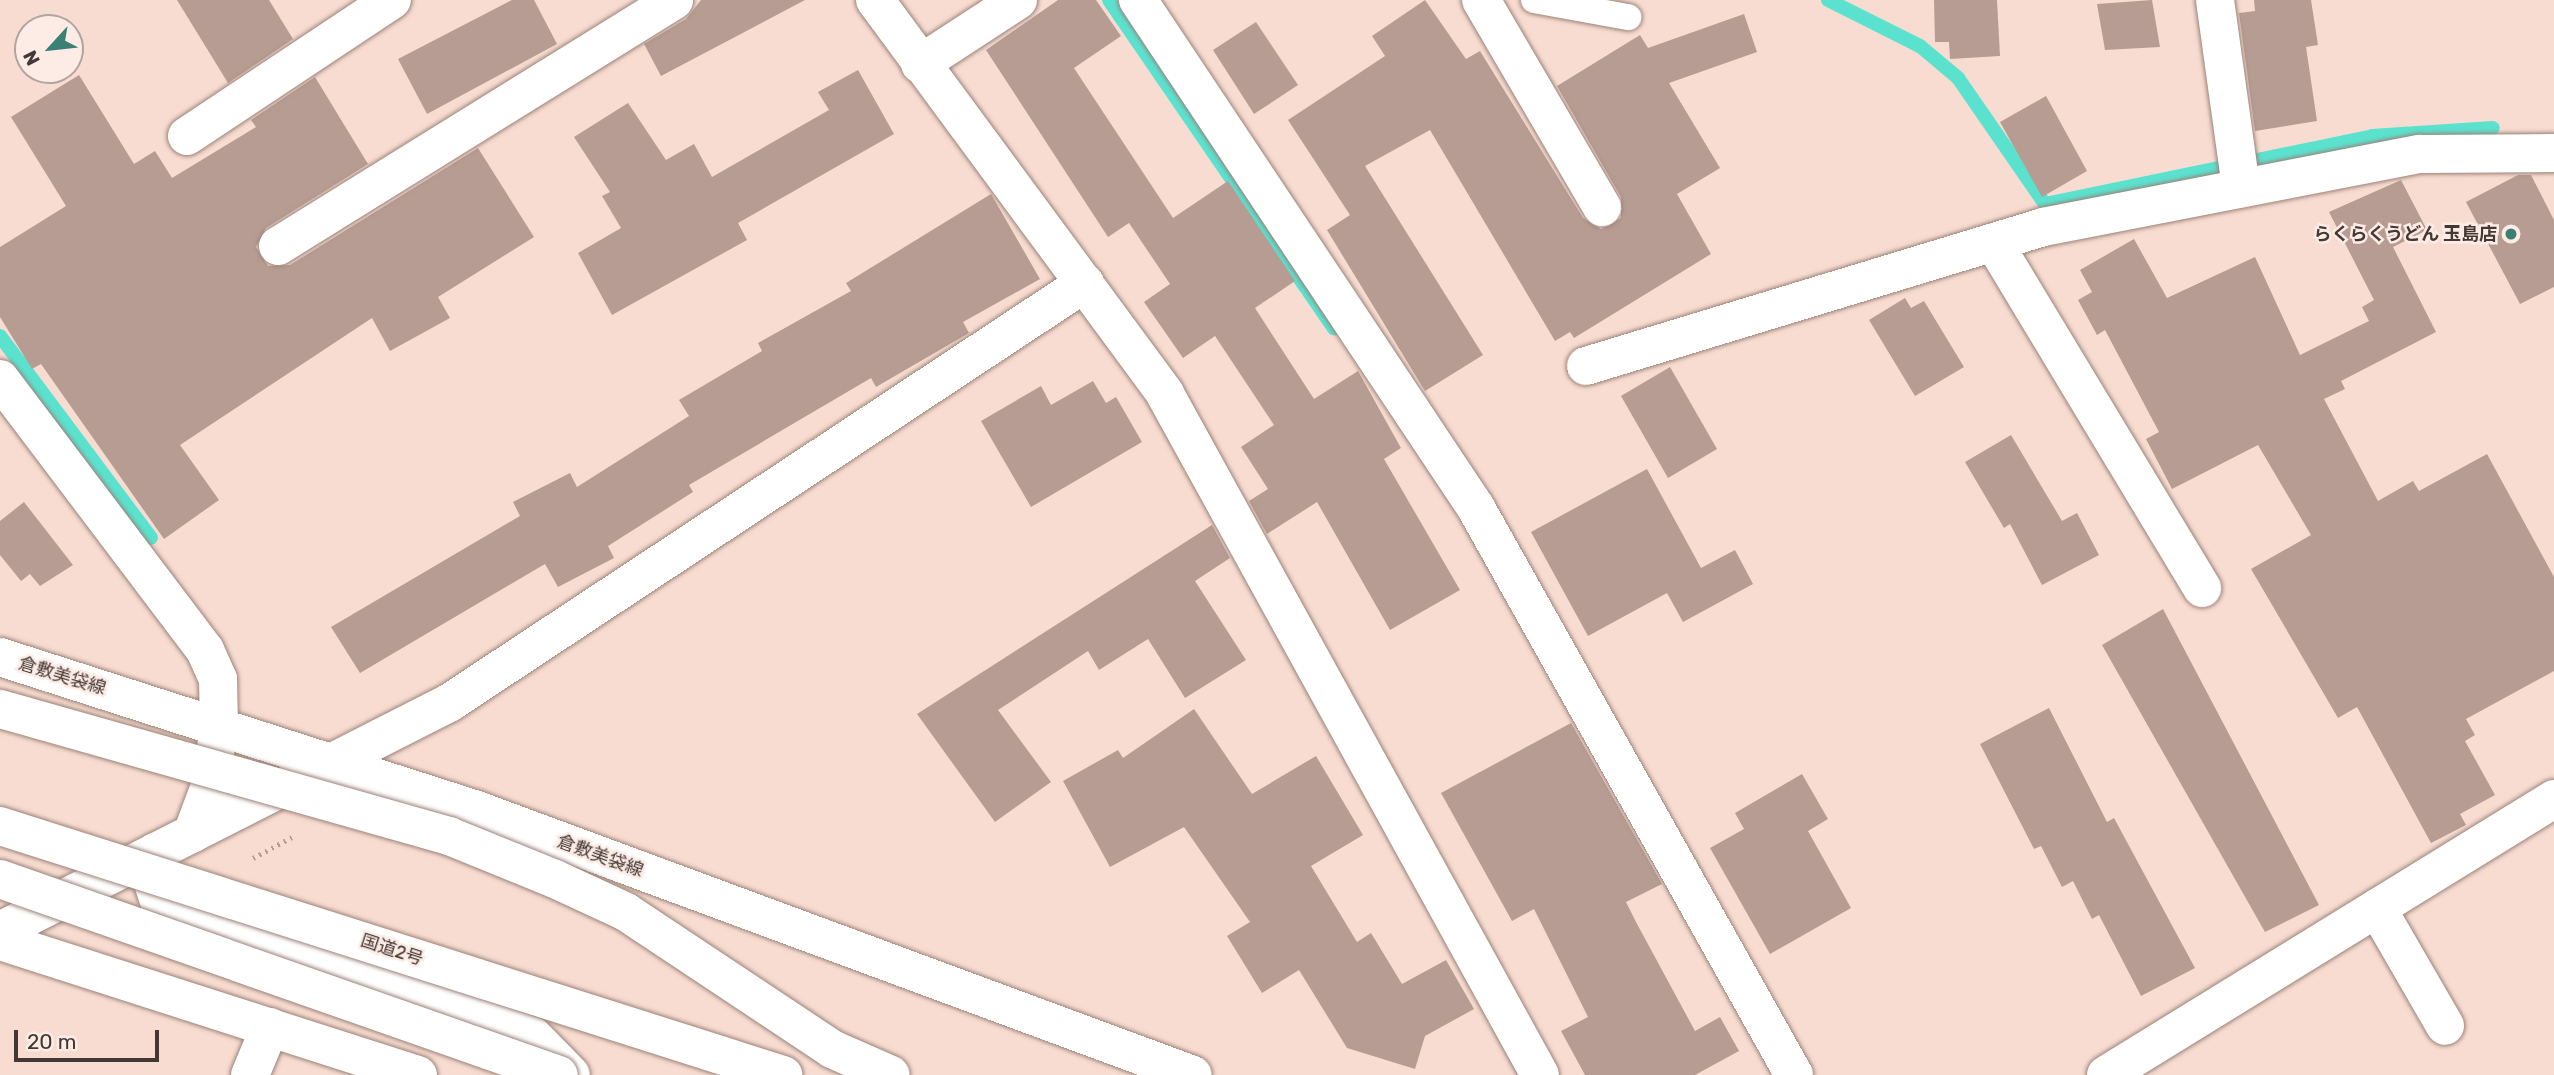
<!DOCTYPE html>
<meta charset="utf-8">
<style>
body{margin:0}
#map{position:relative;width:2554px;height:1075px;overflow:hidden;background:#f8dcd1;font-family:Rubik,"Noto Sans JP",sans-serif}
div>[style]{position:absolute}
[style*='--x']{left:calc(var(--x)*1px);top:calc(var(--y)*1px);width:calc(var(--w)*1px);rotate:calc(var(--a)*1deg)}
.stream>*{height:14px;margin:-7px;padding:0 7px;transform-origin:7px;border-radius:7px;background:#5be2cf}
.building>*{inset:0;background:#b79c93}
.path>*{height:4.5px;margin-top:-2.25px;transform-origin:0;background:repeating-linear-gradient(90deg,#b29c94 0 2px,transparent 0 7px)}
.roads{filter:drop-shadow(0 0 2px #9b8278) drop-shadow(0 0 2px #9b8278)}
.service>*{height:26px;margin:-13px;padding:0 13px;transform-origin:13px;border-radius:13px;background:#fff}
.minor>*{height:38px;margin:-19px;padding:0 19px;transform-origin:19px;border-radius:19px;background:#fff}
.primary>*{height:38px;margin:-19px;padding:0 19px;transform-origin:19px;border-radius:19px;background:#fff}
.bridges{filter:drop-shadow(0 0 2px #9b8278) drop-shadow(0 0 2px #9b8278)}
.trunk-bridge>*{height:38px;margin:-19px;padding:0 19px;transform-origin:19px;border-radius:19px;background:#fff}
.dots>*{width:19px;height:19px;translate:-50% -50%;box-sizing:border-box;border:4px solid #fdece5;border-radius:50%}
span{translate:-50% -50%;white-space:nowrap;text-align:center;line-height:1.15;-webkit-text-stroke:5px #fdece5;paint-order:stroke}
.poi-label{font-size:18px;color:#433834;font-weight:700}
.right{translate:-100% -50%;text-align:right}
.street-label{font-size:18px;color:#433834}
.north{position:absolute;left:14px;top:14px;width:70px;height:70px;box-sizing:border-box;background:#fdece5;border:2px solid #b3a49e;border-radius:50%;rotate:243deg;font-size:19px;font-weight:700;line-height:28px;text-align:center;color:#433834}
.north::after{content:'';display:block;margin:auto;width:24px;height:32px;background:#3a8075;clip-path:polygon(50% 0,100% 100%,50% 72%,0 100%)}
.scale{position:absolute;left:14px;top:1030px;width:145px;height:32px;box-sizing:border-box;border:4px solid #433834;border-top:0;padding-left:9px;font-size:21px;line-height:24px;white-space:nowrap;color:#433834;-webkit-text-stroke:5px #fdece5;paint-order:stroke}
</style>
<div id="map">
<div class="stream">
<div style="--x:1109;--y:0;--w:398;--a:55.6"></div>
<div style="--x:1828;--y:0;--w:103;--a:26.6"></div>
<div style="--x:1920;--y:46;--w:50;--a:40.1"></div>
<div style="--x:1958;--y:78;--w:153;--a:55.4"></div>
<div style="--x:2045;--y:204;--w:334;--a:-11.7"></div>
<div style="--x:2372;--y:136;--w:121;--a:-3.8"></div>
<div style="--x:0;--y:336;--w:252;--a:53.2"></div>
</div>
<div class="building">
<div style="clip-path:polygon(177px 0,269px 0,293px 39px,228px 83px)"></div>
<div style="clip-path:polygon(512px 0,534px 0,557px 44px,427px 114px,398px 59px)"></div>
<div style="clip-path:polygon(701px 0,805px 0,661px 76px,644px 44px,686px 19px)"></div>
<div style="clip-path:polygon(1058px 0,1096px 0,1121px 36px,1074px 68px,1173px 218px,1228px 181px,1295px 281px,1255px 308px,1314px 399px,1358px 371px,1401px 448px,1384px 459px,1460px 590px,1390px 630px,1317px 502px,1267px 534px,1249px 501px,1268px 489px,1241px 447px,1274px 425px,1215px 336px,1183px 358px,1144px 302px,1170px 284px,1129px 223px,1108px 237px,986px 50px)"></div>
<div style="clip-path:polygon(1425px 0,1466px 59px,1480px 51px,1583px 218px,1601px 229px,1621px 218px,1621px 197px,1557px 86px,1640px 35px,1648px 48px,1744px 14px,1757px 52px,1669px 83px,1720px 168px,1677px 194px,1711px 254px,1574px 338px,1570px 332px,1555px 341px,1430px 130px,1365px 166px,1483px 355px,1425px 391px,1327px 230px,1350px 215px,1288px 120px,1385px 56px,1372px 36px)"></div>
<div style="clip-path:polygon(1934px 0,1997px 0,2000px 56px,1950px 59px,1949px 42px,1935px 42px)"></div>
<div style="clip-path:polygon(2152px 0,2160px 47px,2105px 50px,2097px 4px)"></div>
<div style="clip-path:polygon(2254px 0,2311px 0,2318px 45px,2306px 47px,2317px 121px,2255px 131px,2239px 13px,2255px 11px)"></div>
<div style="clip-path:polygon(1256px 22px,1298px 85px,1254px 114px,1213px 50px)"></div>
<div style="clip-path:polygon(858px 70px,894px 134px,738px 223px,747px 240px,612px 315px,578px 253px,621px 228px,602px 196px,610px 192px,574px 137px,628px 103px,666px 160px,694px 144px,712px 177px,829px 110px,818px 92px)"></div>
<div style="clip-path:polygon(79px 75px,134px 164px,155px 151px,172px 178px,256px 127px,251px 120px,315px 77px,368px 164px,266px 228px,256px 247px,268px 266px,290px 265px,478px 148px,534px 237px,438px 297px,450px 318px,390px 351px,372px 318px,180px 445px,219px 500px,164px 539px,41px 364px,32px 369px,0 317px,0 247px,66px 206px,11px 117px)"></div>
<div style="clip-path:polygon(2046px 96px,2087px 171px,2042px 197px,2000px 122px)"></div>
<div style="clip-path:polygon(2518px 175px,2531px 175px,2554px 220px,2554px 287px,2520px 304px,2466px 202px)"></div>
<div style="clip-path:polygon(2401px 180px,2427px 230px,2393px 247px,2436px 332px,2341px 381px,2345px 389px,2324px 399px,2378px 501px,2413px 481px,2419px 491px,2487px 454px,2554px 577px,2554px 671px,2466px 719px,2475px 735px,2465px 741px,2495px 795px,2460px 814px,2466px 825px,2431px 843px,2357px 707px,2338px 718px,2251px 569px,2311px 535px,2258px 445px,2172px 489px,2146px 439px,2159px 432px,2105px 330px,2097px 335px,2078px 300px,2092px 292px,2080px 270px,2134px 239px,2167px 298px,2255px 257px,2300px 355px,2369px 321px,2362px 307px,2374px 300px,2329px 212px)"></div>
<div style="clip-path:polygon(991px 194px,1040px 279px,963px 322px,969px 333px,876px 387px,871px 378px,689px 485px,693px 492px,608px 546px,614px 558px,558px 587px,545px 564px,360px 673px,331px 627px,520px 516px,513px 502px,570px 473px,577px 487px,689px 416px,679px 400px,762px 351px,758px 343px,851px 291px,846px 283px)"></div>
<div style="clip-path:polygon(1905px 298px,1911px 308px,1924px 301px,1964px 367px,1915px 396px,1869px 320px)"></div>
<div style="clip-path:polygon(1670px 367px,1717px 449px,1668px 478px,1621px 396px)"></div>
<div style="clip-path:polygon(1093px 381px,1106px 403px,1116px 397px,1142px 442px,1031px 507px,981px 421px,1041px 386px,1051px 405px)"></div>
<div style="clip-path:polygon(2011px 435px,2062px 521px,2077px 513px,2099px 555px,2042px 585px,2010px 524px,2004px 528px,1965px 462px)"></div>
<div style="clip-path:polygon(1647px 469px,1701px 568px,1735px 550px,1753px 584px,1683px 622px,1667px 593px,1588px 636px,1531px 532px)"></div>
<div style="clip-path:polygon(24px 502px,73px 565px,40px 586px,30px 574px,21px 581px,0 555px,0 521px)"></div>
<div style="clip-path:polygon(1212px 525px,1230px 558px,1195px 581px,1246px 660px,1185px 698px,1148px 639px,1099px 670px,1088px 651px,998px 710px,1051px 782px,995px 822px,917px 714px)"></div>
<div style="clip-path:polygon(2163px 609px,2319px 905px,2265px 932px,2102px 645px)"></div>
<div style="clip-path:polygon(2049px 708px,2107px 822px,2114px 818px,2195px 968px,2141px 996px,2099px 915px,2092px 919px,2073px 881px,2062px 887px,2041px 846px,2034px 849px,1980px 744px)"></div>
<div style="clip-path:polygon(1194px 709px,1252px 794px,1316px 756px,1363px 835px,1311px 866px,1357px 942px,1371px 933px,1402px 984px,1446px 960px,1474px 1009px,1425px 1036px,1415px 1069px,1347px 1048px,1299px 970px,1262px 993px,1227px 936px,1250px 922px,1184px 827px,1110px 867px,1063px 781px,1118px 750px,1123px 758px)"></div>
<div style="clip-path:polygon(1571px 723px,1662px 884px,1626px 902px,1636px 922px,1695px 1031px,1720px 1017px,1739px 1051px,1695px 1075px,1585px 1075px,1561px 1031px,1588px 1017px,1534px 909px,1512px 921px,1441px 793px)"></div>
<div style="clip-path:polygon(1802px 774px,1828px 819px,1808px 831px,1851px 908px,1770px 954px,1710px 848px,1744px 829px,1735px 813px)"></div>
</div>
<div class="path">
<div style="--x:253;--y:858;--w:44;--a:-28.3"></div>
</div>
<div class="roads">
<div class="service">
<div style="--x:1534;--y:0;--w:96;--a:10.3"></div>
</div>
<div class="minor">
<div style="--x:875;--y:0;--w:489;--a:53.6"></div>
<div style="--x:1165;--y:394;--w:777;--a:61.16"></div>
<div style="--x:1138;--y:0;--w:610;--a:56.36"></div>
<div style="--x:1476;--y:508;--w:650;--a:60.71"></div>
<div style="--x:1481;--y:0;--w:240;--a:59.7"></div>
<div style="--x:2215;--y:0;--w:190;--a:82.1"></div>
<div style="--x:920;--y:64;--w:117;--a:-33.1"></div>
<div style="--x:187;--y:136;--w:246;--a:-33.6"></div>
<div style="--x:1994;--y:243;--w:403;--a:58.9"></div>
<div style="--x:278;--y:246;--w:466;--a:-31.8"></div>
<div style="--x:1586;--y:366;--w:478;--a:-16.9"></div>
<div style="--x:2043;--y:227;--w:384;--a:-11"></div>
<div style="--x:2420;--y:154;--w:134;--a:-0.4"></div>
<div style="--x:0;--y:379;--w:340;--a:52.9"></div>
<div style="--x:205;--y:650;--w:32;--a:66"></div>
<div style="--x:218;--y:679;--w:46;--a:88.8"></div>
<div style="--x:219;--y:725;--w:59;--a:97.9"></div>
<div style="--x:211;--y:783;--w:54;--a:110.4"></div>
<div style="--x:155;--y:852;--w:28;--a:96"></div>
<div style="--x:152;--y:880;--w:29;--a:72"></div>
<div style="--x:161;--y:908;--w:393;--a:19"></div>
<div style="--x:533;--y:1036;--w:54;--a:45.7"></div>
<div style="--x:2377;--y:908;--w:136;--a:60"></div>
<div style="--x:0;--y:931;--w:504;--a:-26.92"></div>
<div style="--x:449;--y:703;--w:762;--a:-33.44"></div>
<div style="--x:250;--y:1075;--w:52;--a:-67.4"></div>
<div style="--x:2106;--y:1075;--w:526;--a:-31.64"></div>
</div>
<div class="primary">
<div style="--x:0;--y:657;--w:501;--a:17.78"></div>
<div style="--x:477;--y:810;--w:763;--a:20.31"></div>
<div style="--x:0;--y:941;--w:439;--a:17.8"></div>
</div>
</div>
<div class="bridges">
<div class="trunk-bridge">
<div style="--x:0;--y:709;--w:467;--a:15.8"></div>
<div style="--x:449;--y:836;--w:114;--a:22.1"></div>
<div style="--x:555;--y:879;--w:78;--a:24.9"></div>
<div style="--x:626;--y:912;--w:247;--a:33.6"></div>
<div style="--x:832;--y:1049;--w:64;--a:23.8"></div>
<div style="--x:0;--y:826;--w:822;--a:17.64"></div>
<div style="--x:0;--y:879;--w:592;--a:19.32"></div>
</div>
</div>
<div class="dots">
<div style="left:2511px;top:234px;background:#3a8075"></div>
</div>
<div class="poi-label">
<span class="right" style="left:2497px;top:234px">らくらくうどん 玉島店</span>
</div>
<div class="street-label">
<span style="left:62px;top:676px;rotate:17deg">倉敷美袋線</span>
<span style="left:600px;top:856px;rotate:20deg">倉敷美袋線</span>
<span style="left:392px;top:950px;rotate:18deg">国道2号</span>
</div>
<div class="north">N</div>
<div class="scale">20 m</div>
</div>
